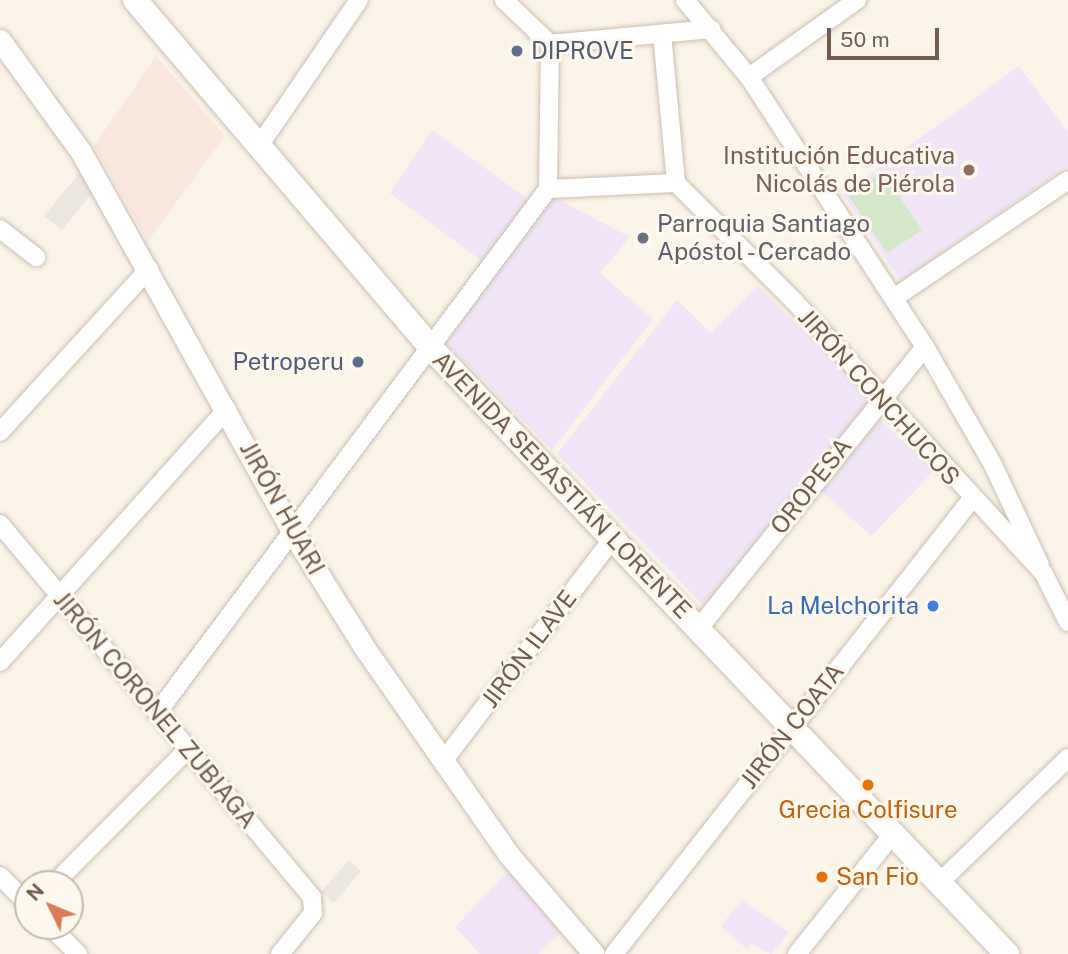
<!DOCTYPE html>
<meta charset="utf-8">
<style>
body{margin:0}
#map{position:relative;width:1068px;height:954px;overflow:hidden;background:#fbf4e9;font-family:"Public Sans",sans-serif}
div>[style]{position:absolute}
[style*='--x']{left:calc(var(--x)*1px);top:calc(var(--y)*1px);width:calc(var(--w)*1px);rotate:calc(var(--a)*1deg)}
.commercial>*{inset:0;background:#fae7dd}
.industrial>*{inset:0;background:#ece7e1}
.education>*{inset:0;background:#f1e5f7}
.green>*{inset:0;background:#d4e7c8}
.roads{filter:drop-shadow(0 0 2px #ccbdaf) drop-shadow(0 0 2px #ccbdaf)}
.minor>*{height:18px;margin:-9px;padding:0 9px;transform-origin:9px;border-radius:9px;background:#fff}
.tertiary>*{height:21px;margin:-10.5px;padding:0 10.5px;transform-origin:10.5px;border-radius:10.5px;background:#fff}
.secondary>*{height:24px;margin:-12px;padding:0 12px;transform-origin:12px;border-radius:12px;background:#fff}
.dots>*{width:19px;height:19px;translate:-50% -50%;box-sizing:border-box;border:4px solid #fef8ef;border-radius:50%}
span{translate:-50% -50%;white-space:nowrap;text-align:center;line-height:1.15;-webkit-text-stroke:6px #fef8ef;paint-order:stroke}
.service-label{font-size:24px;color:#4e5e75}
.left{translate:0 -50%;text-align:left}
.right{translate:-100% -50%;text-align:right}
.education-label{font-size:24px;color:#785e54}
.worship-label{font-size:24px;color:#5b616d}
.street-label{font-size:24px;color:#735d4e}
.shop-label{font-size:24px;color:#366cbe}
.food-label{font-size:24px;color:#c56008}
.north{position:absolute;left:14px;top:870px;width:70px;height:70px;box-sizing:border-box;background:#fef8ef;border:2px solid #c6baaf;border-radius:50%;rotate:313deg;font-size:19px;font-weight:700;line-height:28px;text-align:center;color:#735d4e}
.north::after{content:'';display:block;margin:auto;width:24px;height:32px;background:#d97a59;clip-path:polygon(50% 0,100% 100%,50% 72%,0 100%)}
.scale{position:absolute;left:827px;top:28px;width:112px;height:32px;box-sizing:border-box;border:4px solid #735d4e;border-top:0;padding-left:9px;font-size:21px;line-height:24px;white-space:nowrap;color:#735d4e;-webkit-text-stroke:5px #fef8ef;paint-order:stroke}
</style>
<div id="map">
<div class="commercial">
<div style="clip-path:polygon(156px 56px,225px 136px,148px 241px,94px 146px)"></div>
</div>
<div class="industrial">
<div style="clip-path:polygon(80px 172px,93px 192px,62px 230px,44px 216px)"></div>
<div style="clip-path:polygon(349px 860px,361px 871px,334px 903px,321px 892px)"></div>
</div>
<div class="education">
<div style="clip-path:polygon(1019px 66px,1068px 132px,1068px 166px,901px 281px,843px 194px)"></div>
<div style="clip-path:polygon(432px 130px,532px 202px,486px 264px,390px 193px)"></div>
<div style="clip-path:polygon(553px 197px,630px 237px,600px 273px,653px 319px,552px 450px,446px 343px)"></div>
<div style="clip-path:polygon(758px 286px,873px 399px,707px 609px,557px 454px,677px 300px,711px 333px)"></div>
<div style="clip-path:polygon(875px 415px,934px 471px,871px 536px,817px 487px)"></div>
<div style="clip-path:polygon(511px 869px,561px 933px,538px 954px,480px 954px,455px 927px)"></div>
<div style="clip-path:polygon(742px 900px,789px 932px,771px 954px,751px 944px,747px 949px,721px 926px)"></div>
</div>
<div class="green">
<div style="clip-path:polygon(883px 172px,922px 230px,887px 253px,848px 195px)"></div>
</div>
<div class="roads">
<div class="minor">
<div style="--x:504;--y:0;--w:64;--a:43.7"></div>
<div style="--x:550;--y:44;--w:145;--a:90.8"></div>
<div style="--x:685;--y:0;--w:100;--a:50.3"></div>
<div style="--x:749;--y:77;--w:322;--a:56.9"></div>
<div style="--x:925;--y:347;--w:136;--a:60"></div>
<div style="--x:993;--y:465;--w:110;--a:64.8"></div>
<div style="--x:662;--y:34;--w:150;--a:84.6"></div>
<div style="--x:676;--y:183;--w:167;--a:45"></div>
<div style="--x:794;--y:301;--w:370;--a:47.5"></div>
<div style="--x:1044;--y:574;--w:54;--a:63.4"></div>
<div style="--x:550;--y:44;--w:162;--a:-5.3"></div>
<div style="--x:749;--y:77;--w:133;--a:-35.5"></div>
<div style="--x:259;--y:146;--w:177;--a:-55.6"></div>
<div style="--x:548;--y:189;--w:128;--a:-2.7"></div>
<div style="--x:0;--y:229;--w:46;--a:37.9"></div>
<div style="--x:894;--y:298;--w:210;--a:-34.1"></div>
<div style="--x:0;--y:432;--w:221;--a:-47.6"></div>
<div style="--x:0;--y:524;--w:486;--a:50.1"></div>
<div style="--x:312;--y:897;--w:16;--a:86"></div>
<div style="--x:313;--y:913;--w:53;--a:128.8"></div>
<div style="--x:699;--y:628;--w:361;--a:-51.2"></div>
<div style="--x:0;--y:662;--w:340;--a:-48.1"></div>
<div style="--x:157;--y:713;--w:654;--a:-53.27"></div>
<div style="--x:444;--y:760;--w:279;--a:-52.7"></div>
<div style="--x:0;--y:876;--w:40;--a:45"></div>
<div style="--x:939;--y:883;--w:180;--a:-44.1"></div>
<div style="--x:54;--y:884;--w:189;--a:-45.2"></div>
<div style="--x:50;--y:926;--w:40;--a:45"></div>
<div style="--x:614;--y:954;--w:578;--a:-51.82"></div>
<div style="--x:797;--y:954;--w:152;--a:-51.4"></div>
</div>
<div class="tertiary">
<div style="--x:0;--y:40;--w:138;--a:54.1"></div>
<div style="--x:81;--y:152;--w:438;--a:60.9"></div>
<div style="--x:294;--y:535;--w:132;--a:58"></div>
<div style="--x:364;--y:647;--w:254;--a:55.1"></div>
<div style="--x:509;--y:855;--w:130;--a:49.4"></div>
</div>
<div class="secondary">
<div style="--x:135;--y:0;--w:458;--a:49.6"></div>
<div style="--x:432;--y:349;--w:835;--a:46.46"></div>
</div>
</div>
<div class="dots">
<div style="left:517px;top:51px;background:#5c6f8a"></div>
<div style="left:969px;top:170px;background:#8d6e63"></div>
<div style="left:643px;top:238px;background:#6b7280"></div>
<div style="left:358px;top:362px;background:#5c6f8a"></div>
<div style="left:933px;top:606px;background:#3f7fe0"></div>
<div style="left:868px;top:785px;background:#e8710a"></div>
<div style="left:822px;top:877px;background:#e8710a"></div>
</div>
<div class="service-label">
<span class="left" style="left:531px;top:51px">DIPROVE</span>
<span class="right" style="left:344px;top:362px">Petroperu</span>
</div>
<div class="education-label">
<span class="right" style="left:955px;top:170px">Institución Educativa<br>Nicolás de Piérola</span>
</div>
<div class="worship-label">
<span class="left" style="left:657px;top:238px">Parroquia Santiago<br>Apóstol - Cercado</span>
</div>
<div class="street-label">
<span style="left:879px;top:397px;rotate:48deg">JIRÓN CONCHUCOS</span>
<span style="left:562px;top:485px;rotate:46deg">AVENIDA SEBASTIÁN LORENTE</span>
<span style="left:811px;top:486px;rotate:-52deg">OROPESA</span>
<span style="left:282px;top:508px;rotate:61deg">JIRÓN HUARI</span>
<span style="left:529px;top:649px;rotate:-53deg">JIRÓN ILAVE</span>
<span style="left:155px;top:710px;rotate:50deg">JIRÓN CORONEL ZUBIAGA</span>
<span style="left:792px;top:726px;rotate:-52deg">JIRÓN COATA</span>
</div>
<div class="shop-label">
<span class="right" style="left:919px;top:606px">La Melchorita</span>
</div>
<div class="food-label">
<span style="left:868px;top:810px">Grecia Colfisure</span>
<span class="left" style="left:836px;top:877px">San Fio</span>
</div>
<div class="north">N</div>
<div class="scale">50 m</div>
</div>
